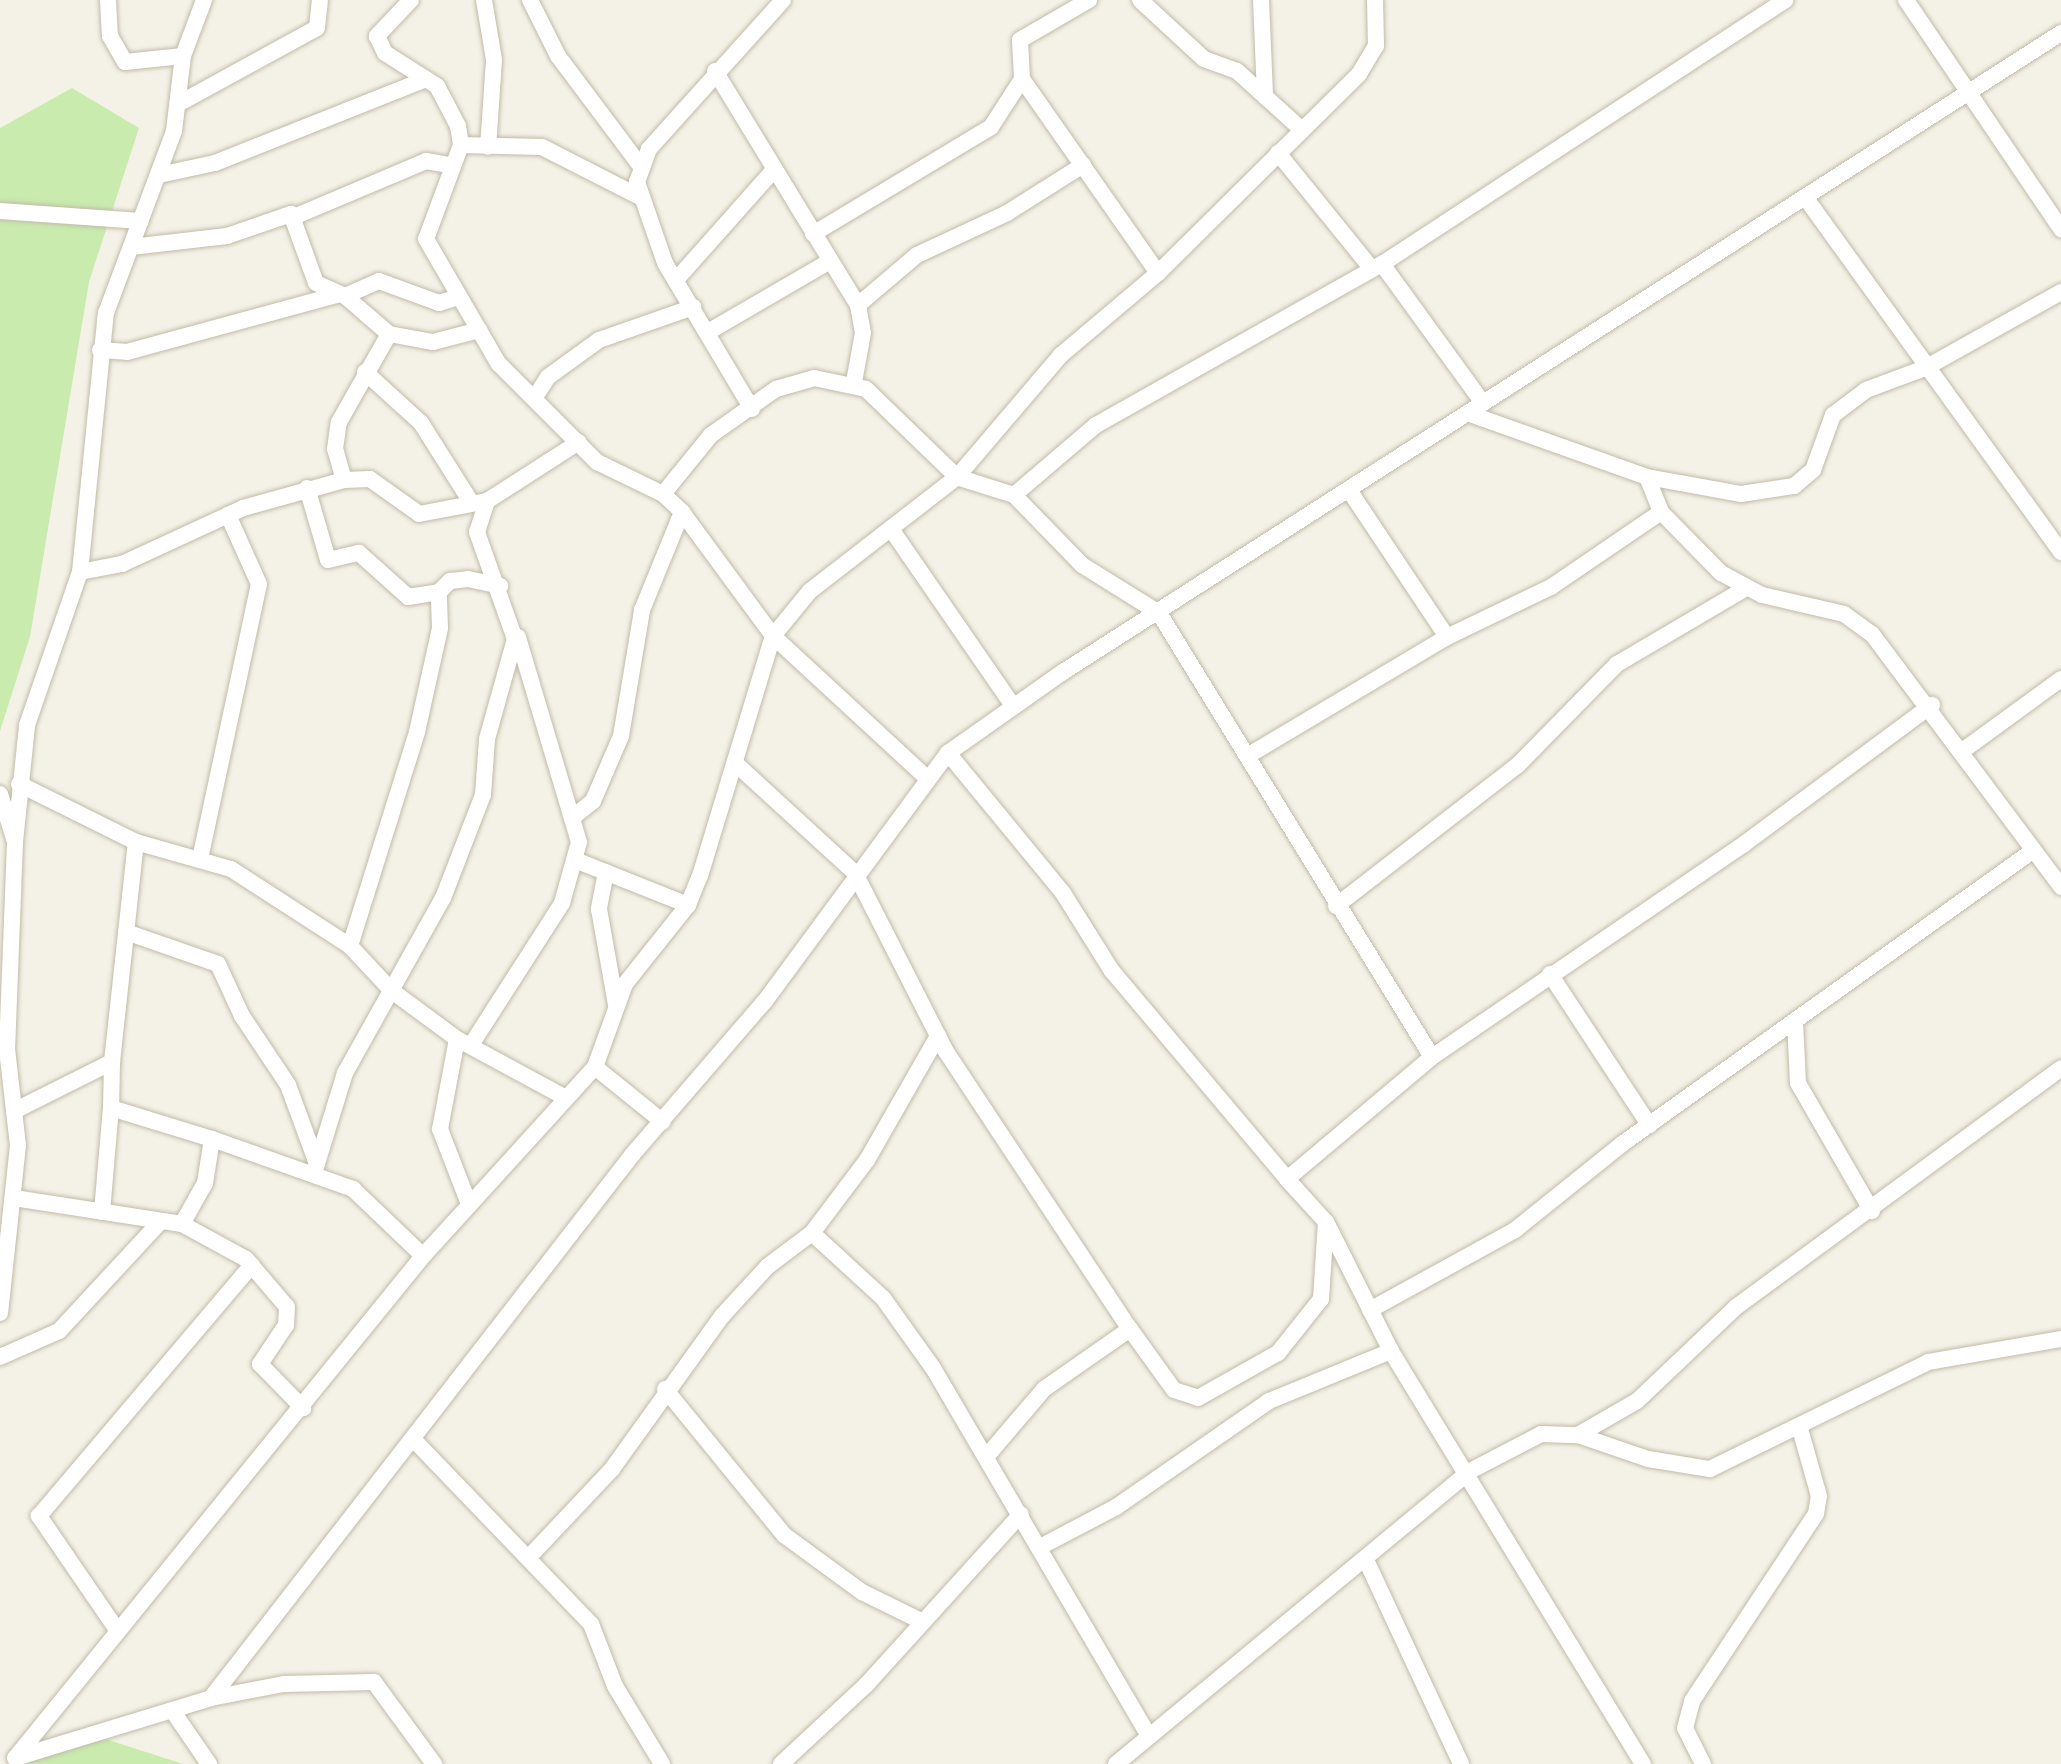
<!DOCTYPE html>
<style>
body{margin:0}
#map{position:relative;width:2061px;height:1764px;overflow:hidden;background:#f4f2e7;font-family:"Fira Sans Condensed",sans-serif}
div>[style]{position:absolute}
[style*='--x']{left:calc(var(--x)*1px);top:calc(var(--y)*1px);width:calc(var(--w)*1px);rotate:calc(var(--a)*1deg)}
.green>*{inset:0;background:#c9ebae}
.roads{filter:drop-shadow(0 0 2px #c1bba9) drop-shadow(0 0 2px #c1bba9)}
.street>*{height:16px;margin:-8px;padding:0 8px;transform-origin:8px;border-radius:8px;background:#fff}
span{translate:-50% -50%;white-space:nowrap;text-align:center;line-height:1.15;-webkit-text-stroke:7px #fff;paint-order:stroke}
</style>
<div id="map">
<div class="green">
<div style="clip-path:polygon(72px 88px,139px 128px,89px 282px,30px 637px,0 731px,0 128px)"></div>
<div style="clip-path:polygon(93px 1735px,183px 1764px,25px 1764px,38px 1751px)"></div>
</div>
<div class="roads">
<div class="street">
<div style="--x:108;--y:0;--w:36;--a:87"></div>
<div style="--x:110;--y:36;--w:30;--a:60"></div>
<div style="--x:125;--y:62;--w:58;--a:-5.9"></div>
<div style="--x:411;--y:0;--w:50;--a:133.4"></div>
<div style="--x:377;--y:36;--w:19;--a:65"></div>
<div style="--x:385;--y:53;--w:62;--a:32.4"></div>
<div style="--x:437;--y:86;--w:45;--a:62.3"></div>
<div style="--x:458;--y:126;--w:19;--a:81"></div>
<div style="--x:461;--y:145;--w:100;--a:110.4"></div>
<div style="--x:426;--y:239;--w:105;--a:59.8"></div>
<div style="--x:484;--y:0;--w:61;--a:80.5"></div>
<div style="--x:494;--y:60;--w:87;--a:93.9"></div>
<div style="--x:530;--y:0;--w:63;--a:63.4"></div>
<div style="--x:558;--y:56;--w:140;--a:53.1"></div>
<div style="--x:1140;--y:0;--w:87;--a:42.7"></div>
<div style="--x:1204;--y:59;--w:35;--a:20"></div>
<div style="--x:1237;--y:71;--w:88;--a:42.2"></div>
<div style="--x:1261;--y:0;--w:97;--a:87.6"></div>
<div style="--x:1906;--y:0;--w:277;--a:55.9"></div>
<div style="--x:715;--y:71;--w:274;--a:58.6"></div>
<div style="--x:858;--y:305;--w:28;--a:80"></div>
<div style="--x:863;--y:333;--w:50;--a:100.4"></div>
<div style="--x:1022;--y:79;--w:237;--a:55"></div>
<div style="--x:178;--y:104;--w:158;--a:-28.7"></div>
<div style="--x:317;--y:28;--w:28;--a:-84"></div>
<div style="--x:461;--y:145;--w:81;--a:1.4"></div>
<div style="--x:542;--y:147;--w:108;--a:27"></div>
<div style="--x:1278;--y:153;--w:149;--a:51"></div>
<div style="--x:159;--y:175;--w:57;--a:-12.1"></div>
<div style="--x:215;--y:163;--w:227;--a:-21.7"></div>
<div style="--x:1805;--y:197;--w:438;--a:54.2"></div>
<div style="--x:0;--y:211;--w:141;--a:4.1"></div>
<div style="--x:296;--y:216;--w:141;--a:-22.9"></div>
<div style="--x:426;--y:161;--w:27;--a:10"></div>
<div style="--x:813;--y:234;--w:208;--a:-31"></div>
<div style="--x:991;--y:127;--w:57;--a:-57.1"></div>
<div style="--x:1022;--y:79;--w:39;--a:-93"></div>
<div style="--x:1020;--y:40;--w:80;--a:-30.1"></div>
<div style="--x:131;--y:247;--w:97;--a:-6.5"></div>
<div style="--x:227;--y:236;--w:68;--a:-19"></div>
<div style="--x:291;--y:214;--w:73;--a:70.1"></div>
<div style="--x:316;--y:283;--w:32;--a:24"></div>
<div style="--x:345;--y:296;--w:58;--a:40.8"></div>
<div style="--x:389;--y:334;--w:45;--a:10.3"></div>
<div style="--x:433;--y:342;--w:48;--a:-14.6"></div>
<div style="--x:479;--y:330;--w:39;--a:60"></div>
<div style="--x:499;--y:364;--w:139;--a:45"></div>
<div style="--x:597;--y:462;--w:73;--a:25.9"></div>
<div style="--x:663;--y:494;--w:26;--a:43"></div>
<div style="--x:682;--y:512;--w:154;--a:53.7"></div>
<div style="--x:773;--y:636;--w:211;--a:42.7"></div>
<div style="--x:1382;--y:264;--w:172;--a:54"></div>
<div style="--x:676;--y:280;--w:143;--a:-48.4"></div>
<div style="--x:345;--y:296;--w:37;--a:-24"></div>
<div style="--x:379;--y:281;--w:64;--a:20.1"></div>
<div style="--x:439;--y:303;--w:21;--a:-17"></div>
<div style="--x:858;--y:305;--w:77;--a:-40.3"></div>
<div style="--x:917;--y:255;--w:99;--a:-25"></div>
<div style="--x:1007;--y:213;--w:90;--a:-32.3"></div>
<div style="--x:708;--y:332;--w:141;--a:-30.2"></div>
<div style="--x:100;--y:350;--w:27;--a:4"></div>
<div style="--x:127;--y:352;--w:218;--a:-15.2"></div>
<div style="--x:365;--y:372;--w:76;--a:42.3"></div>
<div style="--x:421;--y:423;--w:90;--a:57.7"></div>
<div style="--x:535;--y:397;--w:24;--a:-57"></div>
<div style="--x:548;--y:377;--w:63;--a:-36"></div>
<div style="--x:599;--y:340;--w:100;--a:-19.3"></div>
<div style="--x:752;--y:409;--w:170;--a:-120.8"></div>
<div style="--x:665;--y:263;--w:86;--a:-109.1"></div>
<div style="--x:637;--y:182;--w:35;--a:-70"></div>
<div style="--x:649;--y:149;--w:200;--a:-48"></div>
<div style="--x:1470;--y:414;--w:188;--a:19.6"></div>
<div style="--x:1647;--y:477;--w:96;--a:10.3"></div>
<div style="--x:1741;--y:494;--w:54;--a:-8.6"></div>
<div style="--x:1794;--y:486;--w:25;--a:-40"></div>
<div style="--x:1813;--y:470;--w:59;--a:-70"></div>
<div style="--x:1833;--y:415;--w:41;--a:-37.1"></div>
<div style="--x:1866;--y:390;--w:63;--a:-20.4"></div>
<div style="--x:1925;--y:368;--w:156;--a:-29.2"></div>
<div style="--x:1647;--y:477;--w:38;--a:68"></div>
<div style="--x:1661;--y:512;--w:86;--a:45.5"></div>
<div style="--x:1721;--y:573;--w:47;--a:28.2"></div>
<div style="--x:1762;--y:595;--w:84;--a:13"></div>
<div style="--x:1844;--y:614;--w:34;--a:36"></div>
<div style="--x:1872;--y:634;--w:316;--a:53.2"></div>
<div style="--x:344;--y:480;--w:32;--a:-106"></div>
<div style="--x:335;--y:449;--w:27;--a:-82"></div>
<div style="--x:339;--y:422;--w:101;--a:-60.4"></div>
<div style="--x:307;--y:488;--w:75;--a:73.7"></div>
<div style="--x:328;--y:560;--w:32;--a:-13"></div>
<div style="--x:359;--y:553;--w:66;--a:41.9"></div>
<div style="--x:408;--y:597;--w:31;--a:-9"></div>
<div style="--x:663;--y:494;--w:76;--a:-50.9"></div>
<div style="--x:711;--y:435;--w:80;--a:-35.3"></div>
<div style="--x:776;--y:389;--w:40;--a:-16"></div>
<div style="--x:814;--y:378;--w:53;--a:11.9"></div>
<div style="--x:866;--y:389;--w:127;--a:44"></div>
<div style="--x:957;--y:477;--w:60;--a:17.5"></div>
<div style="--x:1014;--y:495;--w:98;--a:45.8"></div>
<div style="--x:1082;--y:565;--w:91;--a:31.9"></div>
<div style="--x:1159;--y:613;--w:521;--a:58.41"></div>
<div style="--x:1014;--y:495;--w:108;--a:-40.5"></div>
<div style="--x:1096;--y:425;--w:328;--a:-29.4"></div>
<div style="--x:1382;--y:264;--w:482;--a:-33.2"></div>
<div style="--x:891;--y:529;--w:215;--a:55.4"></div>
<div style="--x:80;--y:572;--w:43;--a:-10.8"></div>
<div style="--x:122;--y:564;--w:133;--a:-24.8"></div>
<div style="--x:243;--y:508;--w:105;--a:-15.5"></div>
<div style="--x:344;--y:480;--w:26;--a:-2"></div>
<div style="--x:370;--y:479;--w:60;--a:35.5"></div>
<div style="--x:419;--y:514;--w:69;--a:-10.8"></div>
<div style="--x:487;--y:501;--w:109;--a:-32.7"></div>
<div style="--x:1447;--y:637;--w:115;--a:-25.7"></div>
<div style="--x:1551;--y:587;--w:133;--a:-34.3"></div>
<div style="--x:1965;--y:749;--w:119;--a:-36.1"></div>
<div style="--x:948;--y:753;--w:181;--a:50.6"></div>
<div style="--x:1063;--y:893;--w:92;--a:57.9"></div>
<div style="--x:1112;--y:971;--w:272;--a:49.9"></div>
<div style="--x:1249;--y:755;--w:230;--a:-30.8"></div>
<div style="--x:1447;--y:637;--w:173;--a:-123.7"></div>
<div style="--x:735;--y:763;--w:163;--a:42.5"></div>
<div style="--x:855;--y:873;--w:199;--a:63"></div>
<div style="--x:945;--y:1050;--w:335;--a:56.5"></div>
<div style="--x:19;--y:784;--w:131;--a:26.4"></div>
<div style="--x:136;--y:842;--w:99;--a:15.9"></div>
<div style="--x:231;--y:869;--w:142;--a:32.9"></div>
<div style="--x:350;--y:946;--w:62;--a:47"></div>
<div style="--x:392;--y:991;--w:81;--a:36.4"></div>
<div style="--x:457;--y:1039;--w:124;--a:28.4"></div>
<div style="--x:0;--y:794;--w:50;--a:72.6"></div>
<div style="--x:15;--y:842;--w:207;--a:92.2"></div>
<div style="--x:7;--y:1049;--w:97;--a:83.5"></div>
<div style="--x:18;--y:1145;--w:169;--a:96.1"></div>
<div style="--x:572;--y:818;--w:27;--a:-39"></div>
<div style="--x:593;--y:801;--w:71;--a:-66.7"></div>
<div style="--x:621;--y:736;--w:128;--a:-80.5"></div>
<div style="--x:642;--y:610;--w:106;--a:-67.8"></div>
<div style="--x:15;--y:842;--w:118;--a:-84.1"></div>
<div style="--x:27;--y:725;--w:162;--a:-70.9"></div>
<div style="--x:80;--y:572;--w:260;--a:-84.3"></div>
<div style="--x:106;--y:313;--w:194;--a:-69.5"></div>
<div style="--x:174;--y:131;--w:76;--a:-83.2"></div>
<div style="--x:183;--y:56;--w:60;--a:-69.4"></div>
<div style="--x:200;--y:859;--w:281;--a:-77.9"></div>
<div style="--x:259;--y:584;--w:76;--a:-114.2"></div>
<div style="--x:575;--y:860;--w:122;--a:21.7"></div>
<div style="--x:606;--y:872;--w:38;--a:101"></div>
<div style="--x:599;--y:909;--w:97;--a:79.9"></div>
<div style="--x:1336;--y:906;--w:230;--a:-37.8"></div>
<div style="--x:1518;--y:765;--w:141;--a:-45.6"></div>
<div style="--x:1617;--y:664;--w:150;--a:-30.5"></div>
<div style="--x:126;--y:932;--w:97;--a:19.2"></div>
<div style="--x:218;--y:964;--w:57;--a:65.2"></div>
<div style="--x:242;--y:1016;--w:83;--a:56.3"></div>
<div style="--x:288;--y:1085;--w:84;--a:69.8"></div>
<div style="--x:350;--y:946;--w:224;--a:-72.6"></div>
<div style="--x:417;--y:732;--w:107;--a:-77.5"></div>
<div style="--x:440;--y:628;--w:36;--a:-92"></div>
<div style="--x:439;--y:592;--w:16;--a:-45"></div>
<div style="--x:450;--y:581;--w:18;--a:-6"></div>
<div style="--x:468;--y:579;--w:33;--a:12"></div>
<div style="--x:1550;--y:974;--w:181;--a:56.7"></div>
<div style="--x:1795;--y:1021;--w:62;--a:87.2"></div>
<div style="--x:1798;--y:1083;--w:148;--a:60"></div>
<div style="--x:457;--y:1039;--w:92;--a:100.7"></div>
<div style="--x:440;--y:1129;--w:80;--a:68.9"></div>
<div style="--x:471;--y:1045;--w:169;--a:-57.3"></div>
<div style="--x:562;--y:903;--w:63;--a:-74.4"></div>
<div style="--x:579;--y:842;--w:214;--a:-106.6"></div>
<div style="--x:112;--y:1062;--w:221;--a:-83.8"></div>
<div style="--x:595;--y:1067;--w:87;--a:39"></div>
<div style="--x:14;--y:1111;--w:110;--a:-26.6"></div>
<div style="--x:112;--y:1062;--w:46;--a:91.2"></div>
<div style="--x:111;--y:1108;--w:106;--a:17.1"></div>
<div style="--x:212;--y:1139;--w:45;--a:99"></div>
<div style="--x:205;--y:1183;--w:47;--a:119.3"></div>
<div style="--x:212;--y:1139;--w:150;--a:19.5"></div>
<div style="--x:353;--y:1189;--w:97;--a:43.7"></div>
<div style="--x:315;--y:1170;--w:102;--a:-72.8"></div>
<div style="--x:345;--y:1073;--w:201;--a:-60.8"></div>
<div style="--x:443;--y:898;--w:110;--a:-68.8"></div>
<div style="--x:483;--y:795;--w:56;--a:-85.9"></div>
<div style="--x:487;--y:739;--w:104;--a:-74.4"></div>
<div style="--x:515;--y:639;--w:114;--a:-109.6"></div>
<div style="--x:477;--y:532;--w:33;--a:-72"></div>
<div style="--x:14;--y:1198;--w:170;--a:8.8"></div>
<div style="--x:182;--y:1224;--w:73;--a:28.7"></div>
<div style="--x:246;--y:1259;--w:63;--a:49.5"></div>
<div style="--x:287;--y:1307;--w:18;--a:93"></div>
<div style="--x:286;--y:1325;--w:47;--a:123.7"></div>
<div style="--x:260;--y:1364;--w:62;--a:45.7"></div>
<div style="--x:102;--y:1212;--w:104;--a:-85.1"></div>
<div style="--x:812;--y:1233;--w:96;--a:42.5"></div>
<div style="--x:883;--y:1298;--w:86;--a:54.5"></div>
<div style="--x:933;--y:1368;--w:425;--a:59.6"></div>
<div style="--x:1370;--y:1310;--w:166;--a:-28.9"></div>
<div style="--x:1515;--y:1230;--w:137;--a:-38.8"></div>
<div style="--x:1622;--y:1144;--w:503;--a:-35.52"></div>
<div style="--x:0;--y:1357;--w:64;--a:-23.8"></div>
<div style="--x:59;--y:1331;--w:150;--a:-47.2"></div>
<div style="--x:665;--y:1389;--w:188;--a:50.8"></div>
<div style="--x:784;--y:1535;--w:97;--a:36.2"></div>
<div style="--x:862;--y:1592;--w:68;--a:26.2"></div>
<div style="--x:1578;--y:1435;--w:68;--a:-30"></div>
<div style="--x:1637;--y:1401;--w:137;--a:-43.5"></div>
<div style="--x:1736;--y:1307;--w:403;--a:-36.3"></div>
<div style="--x:413;--y:1439;--w:257;--a:46.1"></div>
<div style="--x:591;--y:1624;--w:66;--a:68.8"></div>
<div style="--x:615;--y:1686;--w:91;--a:58.9"></div>
<div style="--x:986;--y:1457;--w:89;--a:-49.5"></div>
<div style="--x:1044;--y:1389;--w:105;--a:-34.9"></div>
<div style="--x:1130;--y:1329;--w:75;--a:54.2"></div>
<div style="--x:1174;--y:1390;--w:25;--a:18"></div>
<div style="--x:1198;--y:1398;--w:92;--a:-29.4"></div>
<div style="--x:1278;--y:1353;--w:69;--a:-51.5"></div>
<div style="--x:1321;--y:1299;--w:77;--a:-86.3"></div>
<div style="--x:1042;--y:1546;--w:84;--a:-27.8"></div>
<div style="--x:1116;--y:1507;--w:186;--a:-34.7"></div>
<div style="--x:1269;--y:1401;--w:132;--a:-22.3"></div>
<div style="--x:530;--y:1556;--w:120;--a:-46.7"></div>
<div style="--x:612;--y:1469;--w:188;--a:-54.3"></div>
<div style="--x:722;--y:1316;--w:68;--a:-47.4"></div>
<div style="--x:768;--y:1266;--w:55;--a:-36.9"></div>
<div style="--x:812;--y:1233;--w:91;--a:-53"></div>
<div style="--x:867;--y:1160;--w:143;--a:-60.2"></div>
<div style="--x:1366;--y:1560;--w:225;--a:65"></div>
<div style="--x:115;--y:1627;--w:135;--a:-124.4"></div>
<div style="--x:39;--y:1516;--w:329;--a:-49.7"></div>
<div style="--x:211;--y:1698;--w:74;--a:-10.9"></div>
<div style="--x:284;--y:1684;--w:90;--a:-1.3"></div>
<div style="--x:374;--y:1682;--w:102;--a:53.8"></div>
<div style="--x:174;--y:1713;--w:62;--a:55.5"></div>
<div style="--x:16;--y:1757;--w:645;--a:-50.91"></div>
<div style="--x:423;--y:1256;--w:256;--a:-47.7"></div>
<div style="--x:595;--y:1067;--w:88;--a:-70.1"></div>
<div style="--x:625;--y:984;--w:101;--a:-51.4"></div>
<div style="--x:688;--y:905;--w:31;--a:-68"></div>
<div style="--x:700;--y:876;--w:251;--a:-73.1"></div>
<div style="--x:773;--y:636;--w:58;--a:-50.6"></div>
<div style="--x:810;--y:591;--w:186;--a:-37.8"></div>
<div style="--x:957;--y:477;--w:160;--a:-49.6"></div>
<div style="--x:1061;--y:355;--w:127;--a:-40.2"></div>
<div style="--x:1158;--y:273;--w:283;--a:-44.7"></div>
<div style="--x:1359;--y:74;--w:33;--a:-59"></div>
<div style="--x:1376;--y:46;--w:46;--a:-91.2"></div>
<div style="--x:15;--y:1758;--w:205;--a:-17"></div>
<div style="--x:211;--y:1698;--w:687;--a:-52.21"></div>
<div style="--x:632;--y:1155;--w:203;--a:-49.2"></div>
<div style="--x:765;--y:1001;--w:308;--a:-53.6"></div>
<div style="--x:948;--y:753;--w:141;--a:-35.2"></div>
<div style="--x:1063;--y:672;--w:1185;--a:-32.63"></div>
<div style="--x:781;--y:1764;--w:117;--a:-42.9"></div>
<div style="--x:867;--y:1684;--w:229;--a:-47.8"></div>
<div style="--x:1116;--y:1764;--w:460;--a:-39.6"></div>
<div style="--x:1470;--y:1471;--w:80;--a:-27.5"></div>
<div style="--x:1541;--y:1434;--w:37;--a:2"></div>
<div style="--x:1578;--y:1435;--w:74;--a:18.9"></div>
<div style="--x:1648;--y:1459;--w:63;--a:9.2"></div>
<div style="--x:1710;--y:1469;--w:243;--a:-26.1"></div>
<div style="--x:1928;--y:1362;--w:135;--a:-9.8"></div>
<div style="--x:1643;--y:1764;--w:484;--a:-121.4"></div>
<div style="--x:1391;--y:1351;--w:144;--a:-116.7"></div>
<div style="--x:1326;--y:1222;--w:58;--a:-132.2"></div>
<div style="--x:1287;--y:1179;--w:189;--a:-40.1"></div>
<div style="--x:1432;--y:1057;--w:378;--a:-34.3"></div>
<div style="--x:1744;--y:844;--w:234;--a:-36.5"></div>
<div style="--x:1703;--y:1764;--w:40;--a:-116.6"></div>
<div style="--x:1685;--y:1728;--w:28;--a:-75"></div>
<div style="--x:1692;--y:1701;--w:224;--a:-56.5"></div>
<div style="--x:1816;--y:1514;--w:18;--a:-81"></div>
<div style="--x:1819;--y:1496;--w:70;--a:-105.8"></div>
</div>
</div>
</div>
